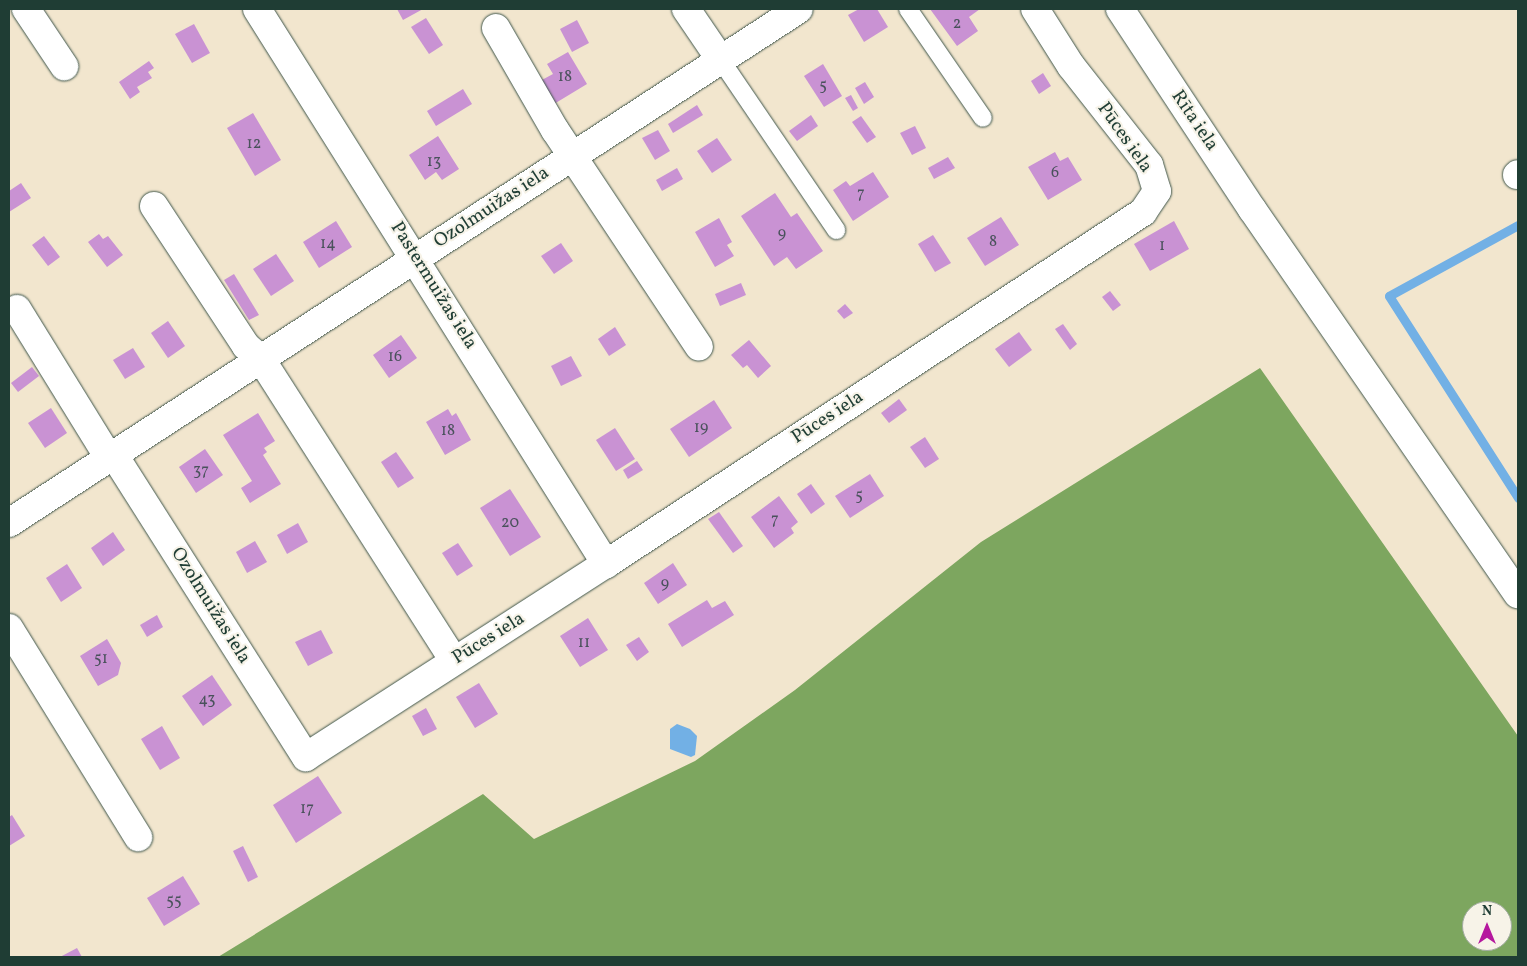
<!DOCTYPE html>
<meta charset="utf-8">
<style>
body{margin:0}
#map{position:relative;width:1527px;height:966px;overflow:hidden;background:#f2e6ce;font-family:Vollkorn,serif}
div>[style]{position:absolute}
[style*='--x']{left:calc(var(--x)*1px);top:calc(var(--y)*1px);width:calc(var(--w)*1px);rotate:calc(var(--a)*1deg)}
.forest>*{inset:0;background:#7da65f}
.water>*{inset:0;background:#72b0e5}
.stream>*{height:9px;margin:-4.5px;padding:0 4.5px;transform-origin:4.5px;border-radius:4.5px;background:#72b0e5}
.building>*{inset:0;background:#c992d3}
.roads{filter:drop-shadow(0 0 1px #3f564b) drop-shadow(0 0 1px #3f564b)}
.lane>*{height:18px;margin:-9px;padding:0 9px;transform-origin:9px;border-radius:9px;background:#fff}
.street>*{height:28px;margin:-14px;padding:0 14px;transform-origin:14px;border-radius:14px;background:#fff}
span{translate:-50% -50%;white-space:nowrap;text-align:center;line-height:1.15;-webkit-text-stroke:4px #f7f3e8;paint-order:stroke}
.number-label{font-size:16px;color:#4a525c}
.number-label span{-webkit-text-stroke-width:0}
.street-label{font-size:19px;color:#1f3d34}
.frame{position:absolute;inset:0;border:10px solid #1f3d34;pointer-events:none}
.north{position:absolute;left:1462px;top:901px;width:50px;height:50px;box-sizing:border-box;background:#f7f3e8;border:1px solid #a1aaa0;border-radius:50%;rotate:0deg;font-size:14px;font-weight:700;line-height:20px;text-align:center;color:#1f3d34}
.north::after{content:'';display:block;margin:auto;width:18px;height:22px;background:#b5179e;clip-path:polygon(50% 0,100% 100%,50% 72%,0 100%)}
</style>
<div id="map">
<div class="forest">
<div style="clip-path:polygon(evenodd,1260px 368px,1518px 736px,1518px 957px,218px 957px,483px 794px,534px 839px,695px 761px,795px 690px,981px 542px,1260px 368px,1472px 911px,1502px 911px,1502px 941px,1472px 941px,1472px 911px)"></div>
</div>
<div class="water">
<div style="clip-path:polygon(677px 724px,690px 729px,697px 736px,695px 755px,691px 757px,670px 749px,670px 729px)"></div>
</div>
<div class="stream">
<div style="--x:1518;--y:225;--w:147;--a:151.2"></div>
<div style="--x:1389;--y:296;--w:240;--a:57.4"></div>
</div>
<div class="building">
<div style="clip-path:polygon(397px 9px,423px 9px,403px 20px)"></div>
<div style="clip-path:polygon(859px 9px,877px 9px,888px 27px,864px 42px,848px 15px)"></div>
<div style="clip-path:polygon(930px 9px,980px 9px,969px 17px,978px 31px,957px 46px)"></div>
<div style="clip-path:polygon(426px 18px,443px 45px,429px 54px,411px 27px)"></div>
<div style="clip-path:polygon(577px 20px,589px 43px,572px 52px,560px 29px)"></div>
<div style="clip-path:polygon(194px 24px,210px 53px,192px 63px,175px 34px)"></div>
<div style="clip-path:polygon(568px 52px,587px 84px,554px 104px,540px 81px,553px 74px,547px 64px)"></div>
<div style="clip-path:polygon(149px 61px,154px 68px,148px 72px,152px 78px,137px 87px,140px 92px,130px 99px,119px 82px)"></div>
<div style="clip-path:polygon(823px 64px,842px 96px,824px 107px,804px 76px)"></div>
<div style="clip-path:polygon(1043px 73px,1051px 86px,1039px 94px,1031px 81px)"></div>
<div style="clip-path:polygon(865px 82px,874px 97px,864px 104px,855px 88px)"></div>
<div style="clip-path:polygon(463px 89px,472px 104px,436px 126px,427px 111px)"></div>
<div style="clip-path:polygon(851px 95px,858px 108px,853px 111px,845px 98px)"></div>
<div style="clip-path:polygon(697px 105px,703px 115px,673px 133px,668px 124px)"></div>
<div style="clip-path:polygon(253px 113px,281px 160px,255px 176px,227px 128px)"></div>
<div style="clip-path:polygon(811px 115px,818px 126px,797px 141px,789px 131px)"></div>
<div style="clip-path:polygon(861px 116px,876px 137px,867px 143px,852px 122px)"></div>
<div style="clip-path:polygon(915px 126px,926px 148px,912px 155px,900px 133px)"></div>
<div style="clip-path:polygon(658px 130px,670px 151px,655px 160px,642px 138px)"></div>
<div style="clip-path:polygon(438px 136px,459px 169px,442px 180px,436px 172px,425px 180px,409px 155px)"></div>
<div style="clip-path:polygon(717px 138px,732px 160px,712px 173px,697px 151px)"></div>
<div style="clip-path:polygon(1055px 152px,1060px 161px,1068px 157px,1082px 180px,1048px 200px,1028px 167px)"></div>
<div style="clip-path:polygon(948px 157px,955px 168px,934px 179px,928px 168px)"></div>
<div style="clip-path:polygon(677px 168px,683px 179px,662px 191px,656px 180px)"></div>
<div style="clip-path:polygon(873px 172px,889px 197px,853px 221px,833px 190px,846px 181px,850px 186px)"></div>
<div style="clip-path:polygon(21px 183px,31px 198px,9px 212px,9px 191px)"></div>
<div style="clip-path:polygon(775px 193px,791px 217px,797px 213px,823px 251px,796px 269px,787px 257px,774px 266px,741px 216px)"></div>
<div style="clip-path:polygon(1001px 217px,1019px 245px,985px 266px,967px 238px)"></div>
<div style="clip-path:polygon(719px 218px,732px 242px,727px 245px,734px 256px,715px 267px,695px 232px)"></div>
<div style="clip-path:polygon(336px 221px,352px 247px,319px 268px,303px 242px)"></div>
<div style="clip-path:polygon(1174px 221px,1189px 249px,1150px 271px,1134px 244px)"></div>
<div style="clip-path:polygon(99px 234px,103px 239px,108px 236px,123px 255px,107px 267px,88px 242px)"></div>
<div style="clip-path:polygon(933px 235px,951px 263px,935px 272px,918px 244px)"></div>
<div style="clip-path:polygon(44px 236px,60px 257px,48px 266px,32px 245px)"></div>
<div style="clip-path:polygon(561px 243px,573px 261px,554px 274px,541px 256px)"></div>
<div style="clip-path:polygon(276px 254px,294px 281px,271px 296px,253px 269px)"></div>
<div style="clip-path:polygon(234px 274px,259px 315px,249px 320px,224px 280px)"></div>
<div style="clip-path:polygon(741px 283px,746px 295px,720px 306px,715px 294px)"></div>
<div style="clip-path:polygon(1110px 291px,1121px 305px,1113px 311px,1102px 297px)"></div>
<div style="clip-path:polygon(845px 304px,853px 313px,844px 319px,837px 311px)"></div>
<div style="clip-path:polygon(168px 321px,185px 346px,168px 358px,151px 333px)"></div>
<div style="clip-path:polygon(1063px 324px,1077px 344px,1070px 350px,1055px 329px)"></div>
<div style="clip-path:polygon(615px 327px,626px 345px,609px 356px,598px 339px)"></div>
<div style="clip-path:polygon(1019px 332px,1032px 350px,1009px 367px,995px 349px)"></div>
<div style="clip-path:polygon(401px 335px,417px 358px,389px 378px,373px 355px)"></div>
<div style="clip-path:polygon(749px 340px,771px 366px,758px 378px,747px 365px,743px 368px,731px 355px)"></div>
<div style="clip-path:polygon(133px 348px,145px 367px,125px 379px,113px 360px)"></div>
<div style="clip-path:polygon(571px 356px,582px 376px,561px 386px,551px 366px)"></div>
<div style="clip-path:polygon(32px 367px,39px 376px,18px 392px,11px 383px)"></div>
<div style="clip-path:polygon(899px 399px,907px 410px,889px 423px,881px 413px)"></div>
<div style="clip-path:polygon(714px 400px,732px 428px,689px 457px,670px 429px)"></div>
<div style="clip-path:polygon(51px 408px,67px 433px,45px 448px,28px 423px)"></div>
<div style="clip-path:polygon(448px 409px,452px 416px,456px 413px,471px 440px,445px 455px,426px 422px)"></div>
<div style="clip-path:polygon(258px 413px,275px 441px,264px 448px,267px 452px,263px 455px,281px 484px,250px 503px,241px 488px,252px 481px,223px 435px)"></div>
<div style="clip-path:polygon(615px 428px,635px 459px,616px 471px,596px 440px)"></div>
<div style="clip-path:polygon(925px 437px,939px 459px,925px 468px,910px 447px)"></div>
<div style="clip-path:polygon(205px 449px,223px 475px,196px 493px,179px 467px)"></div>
<div style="clip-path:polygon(396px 452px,414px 478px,398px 488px,381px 462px)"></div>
<div style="clip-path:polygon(637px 461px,643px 470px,628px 479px,623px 470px)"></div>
<div style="clip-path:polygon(870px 474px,884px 496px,850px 518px,835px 496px)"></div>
<div style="clip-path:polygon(811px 484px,825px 504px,811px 514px,797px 494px)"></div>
<div style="clip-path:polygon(510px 489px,541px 537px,510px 556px,480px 508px)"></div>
<div style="clip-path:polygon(779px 496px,798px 522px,791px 528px,794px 533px,774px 548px,751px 517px)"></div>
<div style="clip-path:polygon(719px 512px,743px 546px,733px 553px,708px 519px)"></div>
<div style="clip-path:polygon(298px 523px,308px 542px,287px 554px,277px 535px)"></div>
<div style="clip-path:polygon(113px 532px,125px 550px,103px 566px,91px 548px)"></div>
<div style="clip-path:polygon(255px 541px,267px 562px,247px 573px,236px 552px)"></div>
<div style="clip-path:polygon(458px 543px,473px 566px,457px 576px,442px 553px)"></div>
<div style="clip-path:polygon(673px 563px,687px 585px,658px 604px,644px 583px)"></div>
<div style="clip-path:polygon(67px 564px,82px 588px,61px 602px,46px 578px)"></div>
<div style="clip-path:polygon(707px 600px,712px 608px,725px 601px,734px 615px,682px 647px,668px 624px)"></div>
<div style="clip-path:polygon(157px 615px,163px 627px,147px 637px,140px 625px)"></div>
<div style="clip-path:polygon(588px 618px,608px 650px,580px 667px,560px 636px)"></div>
<div style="clip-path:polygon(321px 630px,333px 653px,308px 666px,295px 642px)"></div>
<div style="clip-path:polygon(639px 637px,649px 652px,637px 661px,626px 645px)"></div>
<div style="clip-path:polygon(107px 639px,121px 663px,118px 675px,98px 686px,80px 656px)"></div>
<div style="clip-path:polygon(212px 675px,232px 705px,203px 726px,182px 696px)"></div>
<div style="clip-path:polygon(479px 683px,498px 714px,475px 728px,456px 697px)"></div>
<div style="clip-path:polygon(426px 708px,437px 729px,423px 736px,412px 716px)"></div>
<div style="clip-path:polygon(162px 726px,180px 758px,160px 770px,141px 739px)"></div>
<div style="clip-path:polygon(318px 776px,342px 813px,296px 843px,273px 805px)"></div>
<div style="clip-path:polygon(12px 815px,25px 836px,9px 846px,9px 817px)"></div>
<div style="clip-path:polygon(243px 846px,258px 877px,248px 882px,233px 851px)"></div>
<div style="clip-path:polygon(183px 876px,200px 904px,164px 926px,147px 898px)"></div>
<div style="clip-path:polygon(77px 948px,82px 957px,60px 957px)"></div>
</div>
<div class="roads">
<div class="lane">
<div style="--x:908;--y:9;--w:132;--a:55.5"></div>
<div style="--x:720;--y:59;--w:207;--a:55.8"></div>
</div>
<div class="street">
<div style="--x:26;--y:9;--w:69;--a:56.3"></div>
<div style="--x:257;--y:9;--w:656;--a:57.84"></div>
<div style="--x:686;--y:9;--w:60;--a:55.8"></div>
<div style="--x:1120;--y:9;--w:240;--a:56.6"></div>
<div style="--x:1252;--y:209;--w:468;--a:55.4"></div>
<div style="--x:496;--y:28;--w:118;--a:60"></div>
<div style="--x:555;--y:130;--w:260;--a:56.4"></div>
<div style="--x:1517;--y:175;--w:1;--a:-45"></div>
<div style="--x:154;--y:206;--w:168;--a:56.7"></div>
<div style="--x:246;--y:346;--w:20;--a:41"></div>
<div style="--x:261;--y:359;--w:358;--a:57.4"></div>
<div style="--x:17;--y:309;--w:175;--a:58.3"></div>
<div style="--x:114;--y:455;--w:358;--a:57.6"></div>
<div style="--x:306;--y:757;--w:357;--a:-32.8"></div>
<div style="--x:606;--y:564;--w:642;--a:-33.24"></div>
<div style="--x:1143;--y:212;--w:25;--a:-56"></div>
<div style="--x:1157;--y:191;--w:27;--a:-107"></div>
<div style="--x:1149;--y:165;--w:126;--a:-128.2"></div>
<div style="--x:1071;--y:66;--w:67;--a:-122.3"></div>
<div style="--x:9;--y:523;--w:942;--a:-33.05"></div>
<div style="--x:9;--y:628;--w:246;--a:58.3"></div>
</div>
</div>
<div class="number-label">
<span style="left:957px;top:24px">2</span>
<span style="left:565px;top:77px">18</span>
<span style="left:823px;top:86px">5</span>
<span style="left:254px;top:144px">12</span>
<span style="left:434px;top:162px">13</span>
<span style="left:1055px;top:173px">6</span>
<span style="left:861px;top:194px">7</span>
<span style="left:782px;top:234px">9</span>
<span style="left:993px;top:242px">8</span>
<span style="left:328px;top:244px">14</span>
<span style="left:1162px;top:246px">1</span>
<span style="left:395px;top:357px">16</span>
<span style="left:701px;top:428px">19</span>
<span style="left:448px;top:431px">18</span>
<span style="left:201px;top:471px">37</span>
<span style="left:859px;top:496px">5</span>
<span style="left:775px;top:520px">7</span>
<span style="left:510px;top:523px">20</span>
<span style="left:665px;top:584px">9</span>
<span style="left:584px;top:643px">11</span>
<span style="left:101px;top:659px">51</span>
<span style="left:207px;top:700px">43</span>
<span style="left:307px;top:809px">17</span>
<span style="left:174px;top:901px">55</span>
</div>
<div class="street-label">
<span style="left:1194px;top:121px;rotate:56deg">Rīta iela</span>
<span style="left:1124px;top:138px;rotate:55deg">Pūces iela</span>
<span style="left:492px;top:208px;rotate:-33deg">Ozolmuižas iela</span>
<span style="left:433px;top:286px;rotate:58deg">Pastermuižas iela</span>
<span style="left:828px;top:418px;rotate:-33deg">Pūces iela</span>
<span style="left:210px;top:606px;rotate:58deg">Ozolmuižas iela</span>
<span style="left:489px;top:639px;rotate:-32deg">Pūces iela</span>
</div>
<div class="frame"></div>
<div class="north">N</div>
</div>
